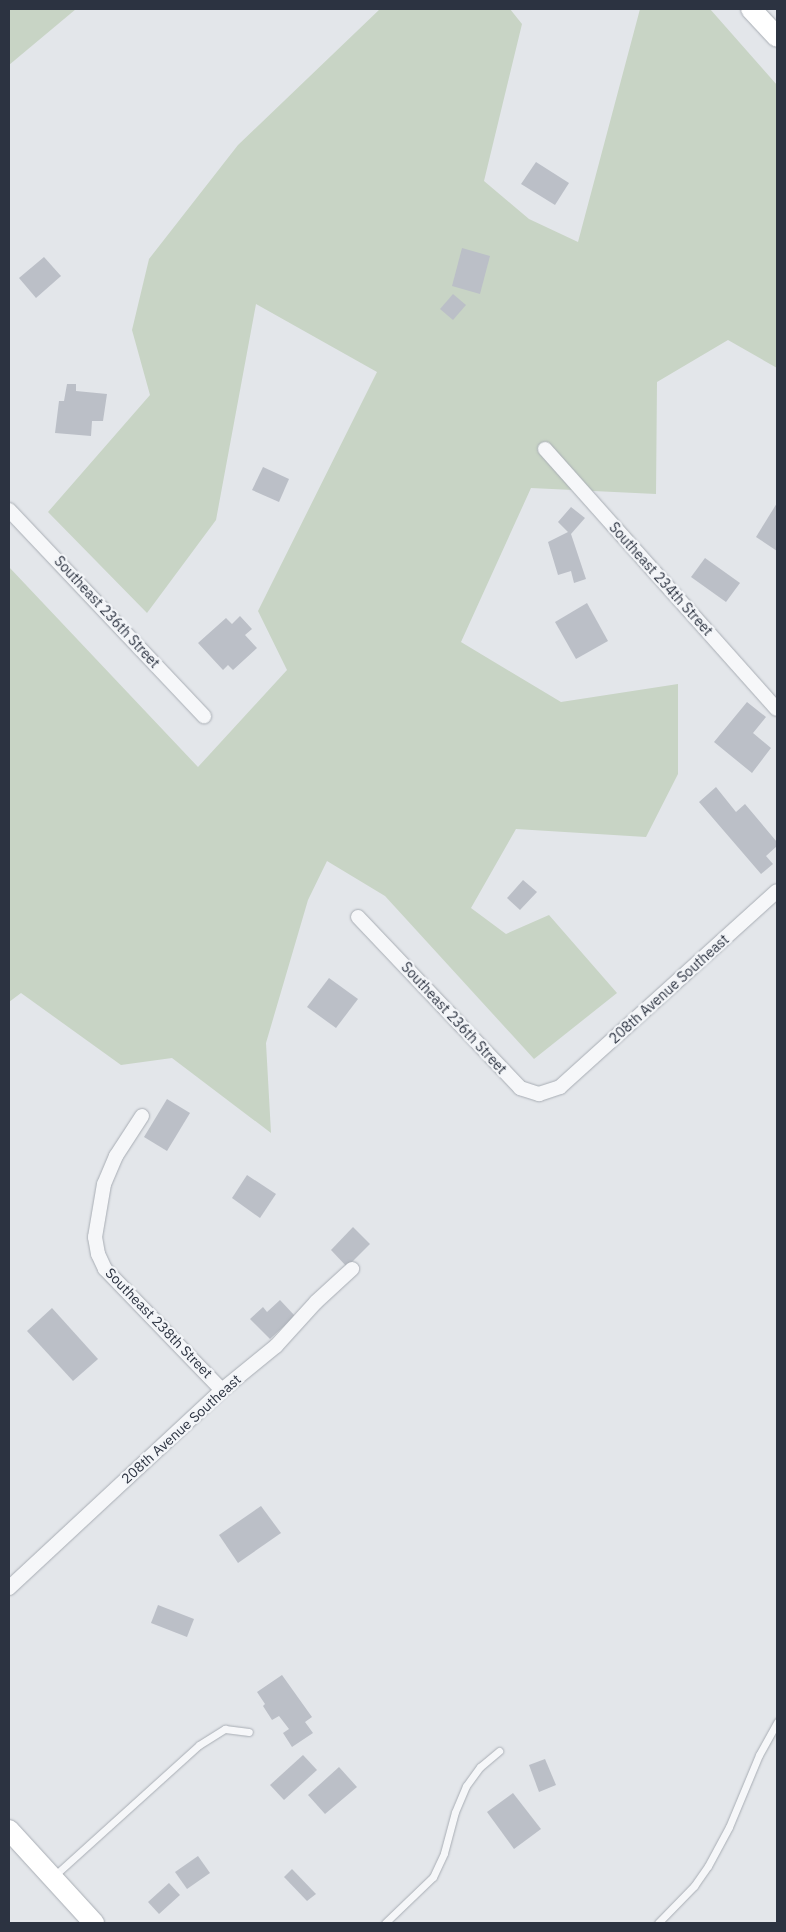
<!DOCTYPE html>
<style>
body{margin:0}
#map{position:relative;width:786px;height:1932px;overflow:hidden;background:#e3e6ea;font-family:"IBM Plex Sans",sans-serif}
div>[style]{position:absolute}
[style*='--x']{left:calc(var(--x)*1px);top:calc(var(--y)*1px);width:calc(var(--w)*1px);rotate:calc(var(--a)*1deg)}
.green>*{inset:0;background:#c8d4c5}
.building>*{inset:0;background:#bbbfc7}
.roads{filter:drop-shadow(0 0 1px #a8adb4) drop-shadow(0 0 1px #a8adb4)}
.lane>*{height:7px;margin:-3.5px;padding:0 3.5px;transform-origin:3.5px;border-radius:3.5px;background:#f6f7f9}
.street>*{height:14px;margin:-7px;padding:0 7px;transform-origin:7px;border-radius:7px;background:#f6f7f9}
.secondary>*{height:20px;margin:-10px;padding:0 10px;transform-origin:10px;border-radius:10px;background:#fff}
span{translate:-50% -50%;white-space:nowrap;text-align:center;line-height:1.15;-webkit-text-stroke:4.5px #f3f5f8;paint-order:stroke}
.street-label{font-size:14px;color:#2c3341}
.frame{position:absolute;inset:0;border:10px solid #2c3341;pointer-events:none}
</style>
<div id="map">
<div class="green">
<div style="clip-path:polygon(9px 9px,76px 9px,9px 65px)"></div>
<div style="clip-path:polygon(380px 9px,510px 9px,522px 24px,484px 181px,529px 219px,578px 242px,640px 9px,710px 9px,777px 85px,777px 368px,728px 340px,657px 382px,656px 494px,531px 488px,461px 642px,561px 702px,678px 684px,678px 774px,646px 837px,516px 829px,471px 908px,506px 934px,549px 915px,617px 993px,534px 1059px,385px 896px,327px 861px,308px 900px,266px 1043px,271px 1133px,172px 1058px,121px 1065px,21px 993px,9px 1002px,9px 567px,198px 767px,287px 670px,258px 611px,377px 372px,256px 304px,216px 520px,147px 613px,48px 512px,150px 395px,132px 330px,149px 259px,238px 145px)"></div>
</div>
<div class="building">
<div style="clip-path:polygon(536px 162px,569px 183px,555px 205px,521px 184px)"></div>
<div style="clip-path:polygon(462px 248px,490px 256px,480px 294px,452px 286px)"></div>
<div style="clip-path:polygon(44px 257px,61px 276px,36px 298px,19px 278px)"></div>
<div style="clip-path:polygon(453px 294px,466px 305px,453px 320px,440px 309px)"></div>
<div style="clip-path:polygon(67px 384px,76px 384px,76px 391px,107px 394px,103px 421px,92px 421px,91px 436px,55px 433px,59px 401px,64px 401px)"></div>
<div style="clip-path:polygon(263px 467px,289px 479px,279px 502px,252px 490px)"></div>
<div style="clip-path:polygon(777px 503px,777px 551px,756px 537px)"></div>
<div style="clip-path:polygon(571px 507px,585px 518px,571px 534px,586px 579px,574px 583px,571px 571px,558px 575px,548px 542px,568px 532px,558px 522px)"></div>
<div style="clip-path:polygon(705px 558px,740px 583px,726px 602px,691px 577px)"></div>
<div style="clip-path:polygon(587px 603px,608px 641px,576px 659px,555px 622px)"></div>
<div style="clip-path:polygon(240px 616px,252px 629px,245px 635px,257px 648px,233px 670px,228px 665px,223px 670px,198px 643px,226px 618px,232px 624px)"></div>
<div style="clip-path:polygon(747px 702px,766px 717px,753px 733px,771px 748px,752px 773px,714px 742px)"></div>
<div style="clip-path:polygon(716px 787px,736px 812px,745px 804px,777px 842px,777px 846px,766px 856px,773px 864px,761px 874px,699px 802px)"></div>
<div style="clip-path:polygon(523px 880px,537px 892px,520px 910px,507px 898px)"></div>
<div style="clip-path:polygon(329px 978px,358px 999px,336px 1028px,307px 1007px)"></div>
<div style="clip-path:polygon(167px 1099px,190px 1113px,167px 1151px,144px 1137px)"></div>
<div style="clip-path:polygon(247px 1175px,276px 1194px,260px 1218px,232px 1198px)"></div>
<div style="clip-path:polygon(353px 1227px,370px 1244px,347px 1267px,331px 1250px)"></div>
<div style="clip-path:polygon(280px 1300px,295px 1316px,270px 1339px,250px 1319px,263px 1307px,267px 1312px)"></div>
<div style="clip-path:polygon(52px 1308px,98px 1359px,73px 1381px,27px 1331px)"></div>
<div style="clip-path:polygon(261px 1506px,281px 1533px,238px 1563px,219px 1535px)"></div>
<div style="clip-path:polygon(158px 1605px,194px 1619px,187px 1637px,151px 1623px)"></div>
<div style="clip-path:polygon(282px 1675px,312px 1717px,305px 1722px,313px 1733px,292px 1747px,283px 1733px,289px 1729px,279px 1716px,272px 1720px,263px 1706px,265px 1704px,257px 1692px)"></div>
<div style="clip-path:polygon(303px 1755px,317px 1770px,284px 1800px,270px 1785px)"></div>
<div style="clip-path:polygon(545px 1759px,556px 1785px,539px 1792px,529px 1765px)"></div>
<div style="clip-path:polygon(339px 1767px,357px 1787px,325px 1814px,308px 1795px)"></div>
<div style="clip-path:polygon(513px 1793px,541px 1829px,514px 1849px,487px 1812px)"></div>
<div style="clip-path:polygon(198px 1856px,210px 1873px,187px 1889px,175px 1872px)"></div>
<div style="clip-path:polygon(292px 1869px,316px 1894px,307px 1901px,284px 1877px)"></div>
<div style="clip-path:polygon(169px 1883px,180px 1895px,159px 1914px,148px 1902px)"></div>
</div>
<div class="roads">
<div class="lane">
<div style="--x:54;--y:1876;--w:195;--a:-42.1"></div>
<div style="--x:199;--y:1745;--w:31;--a:-32"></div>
<div style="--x:225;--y:1729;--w:24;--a:7"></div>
<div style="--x:385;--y:1923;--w:66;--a:-43.8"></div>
<div style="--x:433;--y:1877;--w:26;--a:-65"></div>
<div style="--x:444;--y:1853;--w:42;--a:-75"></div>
<div style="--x:455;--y:1812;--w:28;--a:-67"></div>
<div style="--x:466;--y:1786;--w:24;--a:-54"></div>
<div style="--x:480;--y:1767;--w:25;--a:-40"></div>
<div style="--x:658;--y:1923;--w:52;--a:-45.8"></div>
<div style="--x:694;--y:1886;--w:24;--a:-55"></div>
<div style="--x:708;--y:1866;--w:44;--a:-61.7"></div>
<div style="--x:729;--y:1827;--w:78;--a:-67.4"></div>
<div style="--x:759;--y:1755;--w:38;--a:-61"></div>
</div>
<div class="street">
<div style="--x:545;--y:449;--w:348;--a:48.3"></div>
<div style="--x:9;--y:510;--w:284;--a:46.6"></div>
<div style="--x:358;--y:917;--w:236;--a:46.5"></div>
<div style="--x:520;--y:1088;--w:20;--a:18"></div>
<div style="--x:539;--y:1094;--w:22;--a:-18"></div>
<div style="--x:560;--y:1087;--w:292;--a:-42.1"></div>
<div style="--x:142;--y:1116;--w:48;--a:123"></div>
<div style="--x:116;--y:1156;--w:30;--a:113"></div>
<div style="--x:104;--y:1184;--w:54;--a:99.6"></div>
<div style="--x:95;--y:1237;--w:17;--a:80"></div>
<div style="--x:98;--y:1254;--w:17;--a:65"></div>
<div style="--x:105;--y:1269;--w:168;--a:46"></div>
<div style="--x:9;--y:1588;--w:291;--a:-42.9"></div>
<div style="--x:222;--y:1390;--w:70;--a:-39.2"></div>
<div style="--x:276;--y:1346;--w:59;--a:-47.7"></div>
<div style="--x:316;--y:1302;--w:49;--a:-42.5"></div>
</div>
<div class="secondary">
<div style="--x:751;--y:9;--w:38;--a:47"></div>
<div style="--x:9;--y:1830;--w:126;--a:47.6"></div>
</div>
</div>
<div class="street-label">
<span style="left:661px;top:579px;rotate:48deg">Southeast 234th Street</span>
<span style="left:107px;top:612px;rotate:47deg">Southeast 236th Street</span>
<span style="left:669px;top:989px;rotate:-42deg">208th Avenue Southeast</span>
<span style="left:454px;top:1018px;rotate:47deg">Southeast 236th Street</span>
<span style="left:159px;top:1323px;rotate:46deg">Southeast 238th Street</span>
<span style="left:181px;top:1429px;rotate:-42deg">208th Avenue Southeast</span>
</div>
<div class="frame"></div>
</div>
